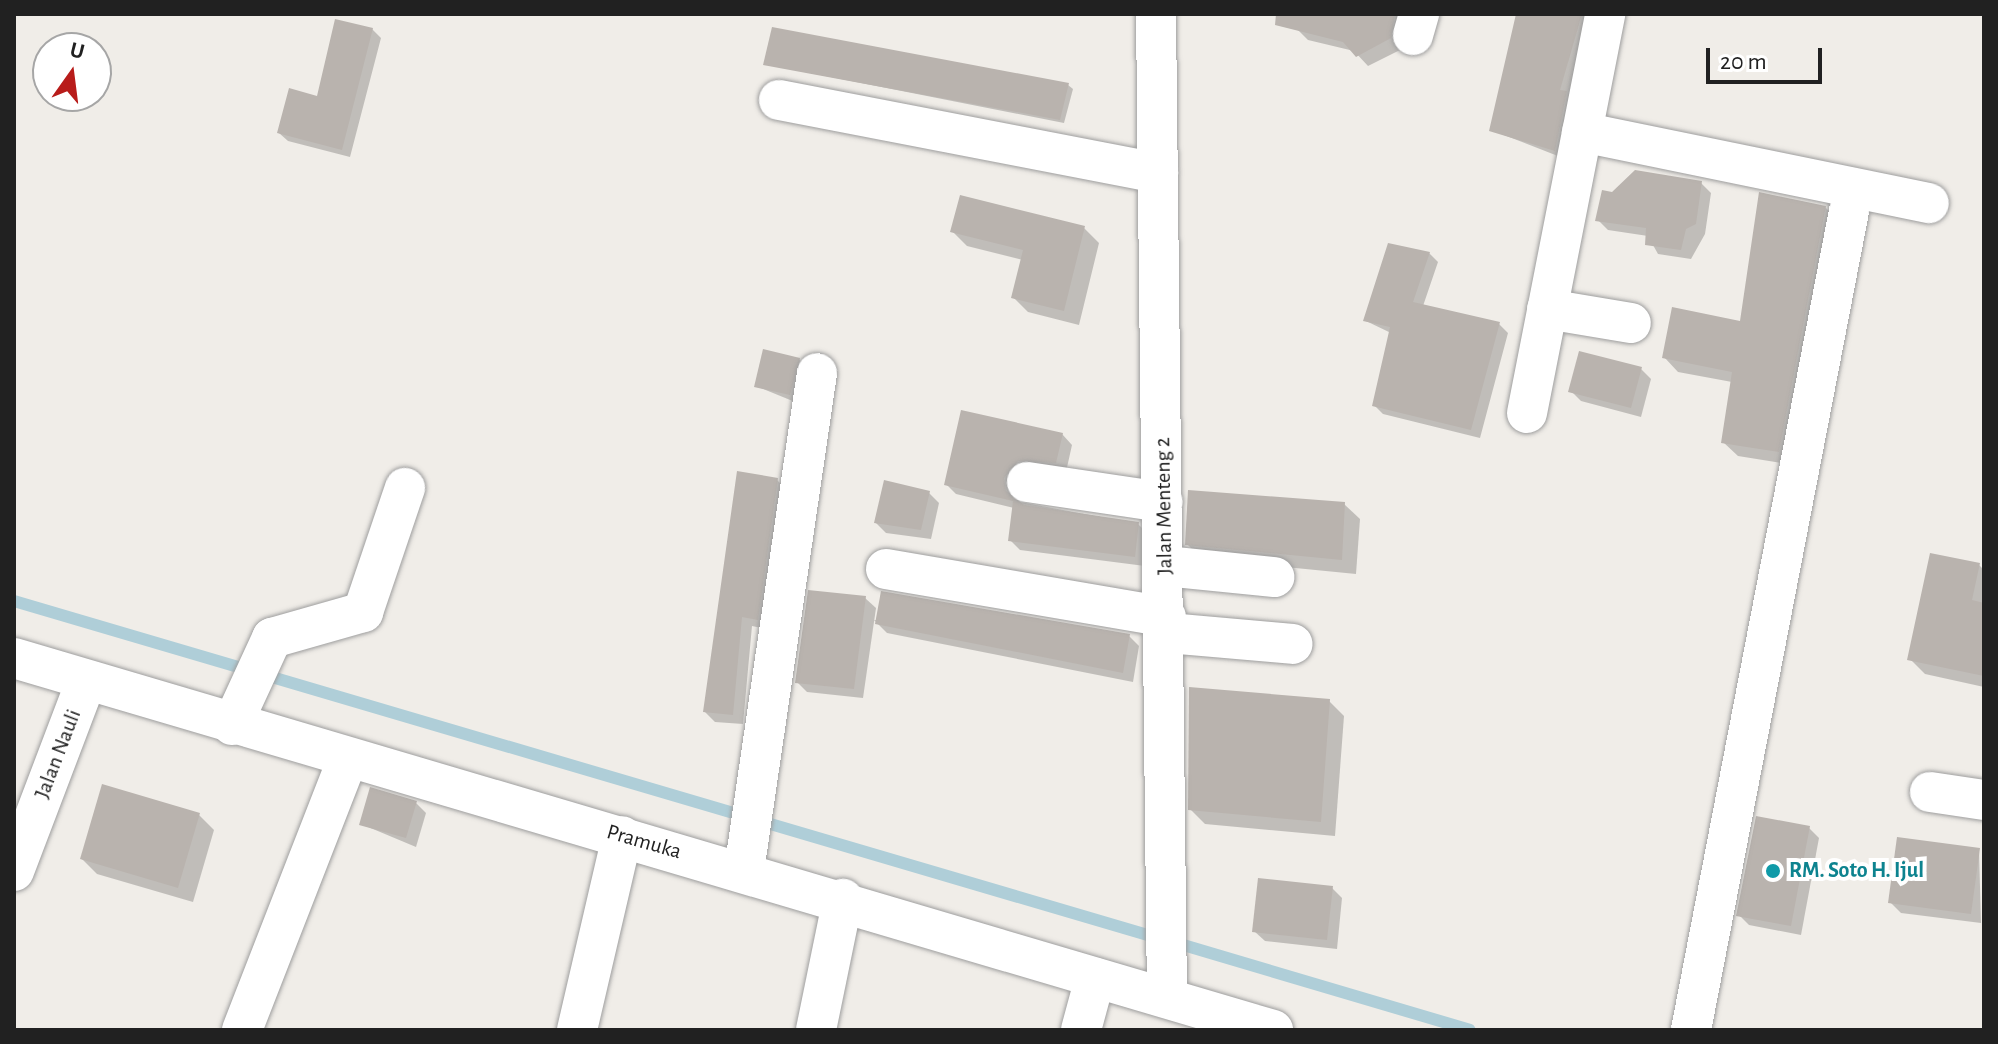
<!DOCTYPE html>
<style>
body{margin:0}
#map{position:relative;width:1998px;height:1044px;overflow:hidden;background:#f0ede8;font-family:"Alegreya Sans",sans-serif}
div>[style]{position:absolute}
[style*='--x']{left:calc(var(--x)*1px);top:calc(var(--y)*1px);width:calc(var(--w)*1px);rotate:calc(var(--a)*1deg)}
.shadow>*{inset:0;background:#0003}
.stream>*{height:12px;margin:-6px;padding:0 6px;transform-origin:6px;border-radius:6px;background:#afced8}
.building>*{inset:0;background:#b9b3ae}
.roads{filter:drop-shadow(0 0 2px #9e9e9e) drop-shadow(0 0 2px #9e9e9e)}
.minor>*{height:40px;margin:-20px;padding:0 20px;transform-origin:20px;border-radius:20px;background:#fff}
.dots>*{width:22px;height:22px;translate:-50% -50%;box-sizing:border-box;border:4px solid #fff;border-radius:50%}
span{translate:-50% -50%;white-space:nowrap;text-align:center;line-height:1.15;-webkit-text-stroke:8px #fff;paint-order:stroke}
.street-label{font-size:22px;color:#212121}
.culture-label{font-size:22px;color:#0d838f;font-weight:700}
.left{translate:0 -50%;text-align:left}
.frame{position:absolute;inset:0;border:16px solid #212121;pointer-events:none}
.north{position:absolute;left:32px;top:32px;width:80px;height:80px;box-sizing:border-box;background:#fff;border:2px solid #a6a6a6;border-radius:50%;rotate:14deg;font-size:22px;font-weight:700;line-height:32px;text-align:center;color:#212121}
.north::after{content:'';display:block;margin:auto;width:28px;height:36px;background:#b81c1a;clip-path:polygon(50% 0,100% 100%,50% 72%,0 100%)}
.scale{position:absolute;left:1706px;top:48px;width:116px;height:36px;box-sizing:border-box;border:4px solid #212121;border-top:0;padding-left:10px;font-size:24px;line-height:28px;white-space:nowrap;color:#212121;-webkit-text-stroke:6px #fff;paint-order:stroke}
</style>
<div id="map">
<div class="shadow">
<div style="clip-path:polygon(1300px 14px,1410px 14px,1400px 50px,1368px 66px,1354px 51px,1308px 40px,1298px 30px)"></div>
<div style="clip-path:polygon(1518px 14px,1594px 14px,1563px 158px,1491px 130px)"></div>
<div style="clip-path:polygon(372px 29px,381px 38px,350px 157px,288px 141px,279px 133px,319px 98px)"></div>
<div style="clip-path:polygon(765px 64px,1068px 85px,1073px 89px,1064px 123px)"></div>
<div style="clip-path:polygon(1701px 183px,1711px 193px,1705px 234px,1691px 259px,1658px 254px,1648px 236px,1608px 230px,1598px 220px,1613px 194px)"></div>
<div style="clip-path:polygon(1825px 207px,1840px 222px,1793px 465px,1738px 456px,1723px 442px,1732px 382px,1678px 372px,1664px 357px,1741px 324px)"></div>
<div style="clip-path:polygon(1084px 228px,1099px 243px,1079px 325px,1028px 312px,1013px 297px,1023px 260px,967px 246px,952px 231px)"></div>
<div style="clip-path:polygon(1429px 253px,1438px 262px,1423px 306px,1499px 324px,1508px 333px,1480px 438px,1383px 414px,1374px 405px,1391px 333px,1366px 321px)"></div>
<div style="clip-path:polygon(799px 359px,809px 370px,800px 404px,756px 386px)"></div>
<div style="clip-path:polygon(1641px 369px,1651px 379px,1641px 417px,1581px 401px,1571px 391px)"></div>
<div style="clip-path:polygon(1062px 434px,1072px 445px,1066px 472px,1014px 489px,1015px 501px,1138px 524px,1148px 534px,1145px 566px,1020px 550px,1010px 540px,1014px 508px,956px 494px,946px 484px)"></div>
<div style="clip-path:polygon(777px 480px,788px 491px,767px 629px,752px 626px,743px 724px,715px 722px,705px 712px)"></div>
<div style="clip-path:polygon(929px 493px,939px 503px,931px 539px,886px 533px,876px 523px)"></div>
<div style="clip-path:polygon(1344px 504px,1360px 519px,1356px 574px,1202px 559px,1187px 544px)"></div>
<div style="clip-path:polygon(1979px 565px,1984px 570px,1984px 687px,1925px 674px,1910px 659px)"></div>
<div style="clip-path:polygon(865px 598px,876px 608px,863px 698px,807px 692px,797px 682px)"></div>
<div style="clip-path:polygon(874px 620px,1129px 636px,1139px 646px,1133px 682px,887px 633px)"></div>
<div style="clip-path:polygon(1329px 701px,1344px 716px,1335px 836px,1205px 824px,1190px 809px)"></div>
<div style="clip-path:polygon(416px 803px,426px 813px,416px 847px,361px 824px)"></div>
<div style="clip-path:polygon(199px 815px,214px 830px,193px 902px,97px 874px,82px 859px)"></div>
<div style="clip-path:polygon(1809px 828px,1819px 838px,1801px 935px,1749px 925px,1739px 915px)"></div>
<div style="clip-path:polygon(1979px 850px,1981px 923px,1901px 913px,1891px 903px)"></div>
<div style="clip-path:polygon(1332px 888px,1342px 898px,1337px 949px,1265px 941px,1254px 931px)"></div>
</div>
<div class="stream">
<div style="--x:14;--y:601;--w:1196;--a:16.42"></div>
<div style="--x:1180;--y:944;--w:302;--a:16.5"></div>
</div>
<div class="building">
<div style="clip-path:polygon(1276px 14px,1395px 14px,1391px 38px,1356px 57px,1343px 42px,1275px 25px)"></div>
<div style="clip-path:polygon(1516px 14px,1582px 14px,1560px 90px,1567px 91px,1555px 151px,1489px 131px)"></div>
<div style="clip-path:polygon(335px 19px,373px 28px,342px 150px,277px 133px,289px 88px,317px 96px)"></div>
<div style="clip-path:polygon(772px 27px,1069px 83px,1060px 120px,763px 65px)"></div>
<div style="clip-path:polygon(1635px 170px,1702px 181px,1696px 224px,1686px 229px,1681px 250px,1645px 245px,1646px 228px,1595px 221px,1602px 190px,1612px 192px)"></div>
<div style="clip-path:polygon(1759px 192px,1826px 206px,1779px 452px,1721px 443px,1732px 372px,1662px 358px,1672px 307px,1740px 321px)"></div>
<div style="clip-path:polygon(960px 195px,1085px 226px,1064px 311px,1011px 298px,1023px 250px,950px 232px)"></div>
<div style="clip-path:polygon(1388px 243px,1430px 252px,1413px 302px,1500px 322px,1471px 430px,1372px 406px,1390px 327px,1363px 321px)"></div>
<div style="clip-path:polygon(763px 349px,800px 358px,790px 395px,754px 387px)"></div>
<div style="clip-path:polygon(1579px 351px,1642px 367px,1631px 408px,1568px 392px)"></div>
<div style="clip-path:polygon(961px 410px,1063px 433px,1056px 463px,1018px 461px,1004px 478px,1006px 491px,1024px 505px,1139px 522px,1135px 557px,1008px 541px,1013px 501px,944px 485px)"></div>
<div style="clip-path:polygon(737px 471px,778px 478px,758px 620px,742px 617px,733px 715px,703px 712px)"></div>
<div style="clip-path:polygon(884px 480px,930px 491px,921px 530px,874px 523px)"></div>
<div style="clip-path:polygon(1188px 490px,1345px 502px,1342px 560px,1185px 545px)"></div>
<div style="clip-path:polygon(1930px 553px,1980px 563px,1972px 600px,1984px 603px,1984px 676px,1907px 660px)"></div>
<div style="clip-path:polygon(808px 590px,866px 596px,854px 689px,795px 683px)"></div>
<div style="clip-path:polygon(881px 591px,1130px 634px,1123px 673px,875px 624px)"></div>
<div style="clip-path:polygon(1189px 687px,1330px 699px,1321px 822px,1188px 810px)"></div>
<div style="clip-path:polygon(102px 784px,200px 813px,178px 888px,80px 859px)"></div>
<div style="clip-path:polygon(370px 787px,417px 801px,406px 838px,359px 825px)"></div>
<div style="clip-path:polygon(1756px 816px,1810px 826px,1791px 926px,1736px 916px)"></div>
<div style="clip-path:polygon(1897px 837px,1980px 848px,1971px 914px,1888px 903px)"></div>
<div style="clip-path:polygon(1258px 878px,1333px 886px,1327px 940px,1252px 932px)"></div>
</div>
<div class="roads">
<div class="minor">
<div style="--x:1156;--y:14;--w:983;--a:89.36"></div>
<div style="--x:1413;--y:35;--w:22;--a:-74"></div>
<div style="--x:779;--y:100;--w:386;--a:10.9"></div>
<div style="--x:1582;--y:132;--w:354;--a:11.6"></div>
<div style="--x:1547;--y:309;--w:85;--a:9.5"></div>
<div style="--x:1527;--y:413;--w:407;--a:-78.9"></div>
<div style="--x:1027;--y:482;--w:137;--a:8.4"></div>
<div style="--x:1165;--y:566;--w:110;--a:5.8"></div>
<div style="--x:886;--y:569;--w:284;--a:9.7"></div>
<div style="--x:1168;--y:633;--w:125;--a:5"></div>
<div style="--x:14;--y:658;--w:1313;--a:16.46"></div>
<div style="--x:232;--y:725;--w:96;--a:-65.3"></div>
<div style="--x:272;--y:638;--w:95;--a:-15.9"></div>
<div style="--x:363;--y:612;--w:131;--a:-71.3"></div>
<div style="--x:1930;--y:792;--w:55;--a:8.4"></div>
<div style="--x:14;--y:871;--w:203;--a:-69.2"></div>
<div style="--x:744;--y:871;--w:503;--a:-81.66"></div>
<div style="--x:242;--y:1030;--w:290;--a:-68.7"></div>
<div style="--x:577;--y:1030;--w:199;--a:-76.9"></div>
<div style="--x:816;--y:1030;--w:134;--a:-78.4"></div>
<div style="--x:1081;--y:1030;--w:54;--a:-74.9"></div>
<div style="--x:1691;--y:1030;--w:834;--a:-79.08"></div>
</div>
</div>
<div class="dots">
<div style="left:1773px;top:871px;background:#0f9aa8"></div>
</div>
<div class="street-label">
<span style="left:1164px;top:506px;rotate:-91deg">Jalan Menteng 2</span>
<span style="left:58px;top:754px;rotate:-69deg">Jalan Nauli</span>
<span style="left:644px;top:842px;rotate:16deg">Pramuka</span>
</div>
<div class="culture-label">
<span class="left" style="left:1789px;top:871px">RM. Soto H. Ijul</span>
</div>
<div class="frame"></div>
<div class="north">U</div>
<div class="scale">20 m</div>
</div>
